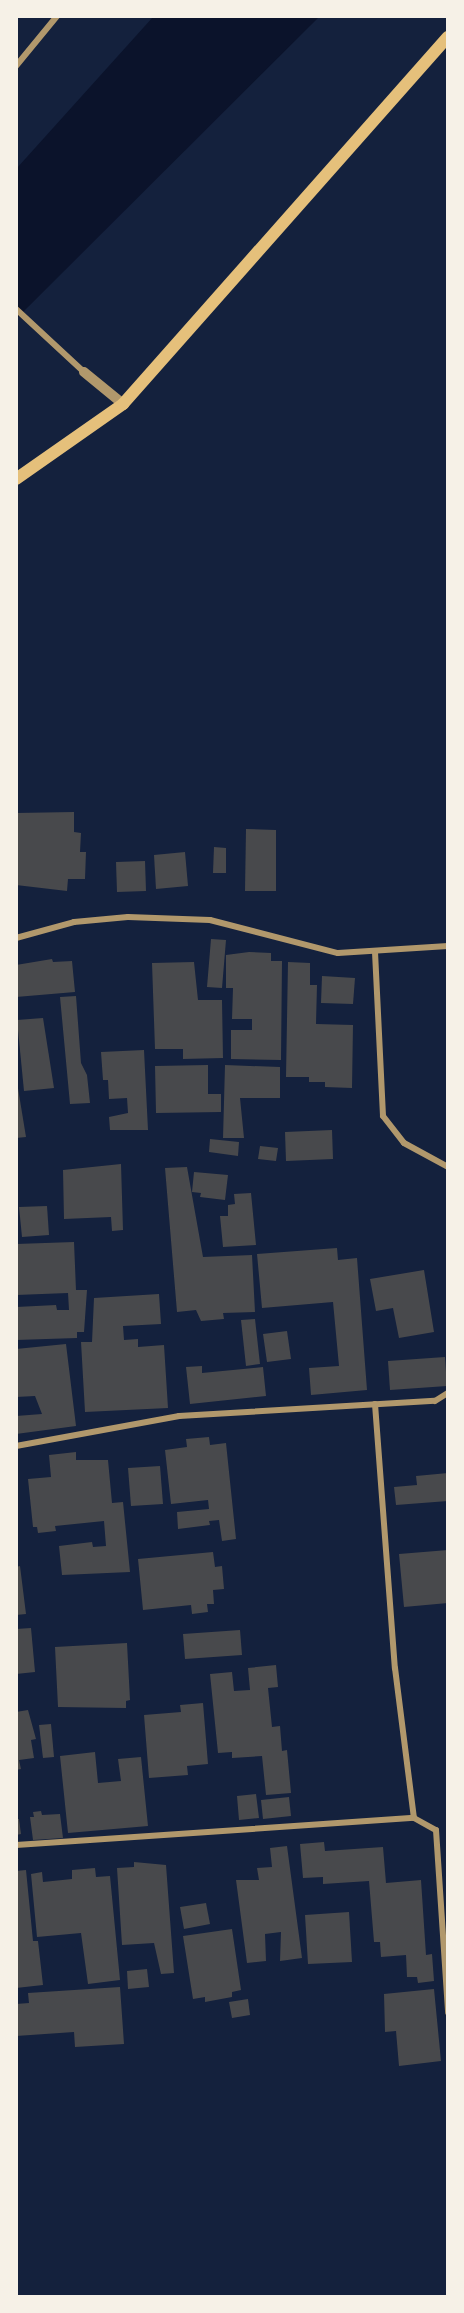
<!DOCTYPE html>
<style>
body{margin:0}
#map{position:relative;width:464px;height:2313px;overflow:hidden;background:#14213d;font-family:"Public Sans",sans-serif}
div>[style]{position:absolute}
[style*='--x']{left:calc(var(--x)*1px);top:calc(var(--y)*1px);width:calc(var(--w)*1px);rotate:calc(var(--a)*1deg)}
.water>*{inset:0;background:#0b132b}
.building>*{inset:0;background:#48494c}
.minor>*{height:6px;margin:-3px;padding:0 3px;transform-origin:3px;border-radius:3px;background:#b1986c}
.tertiary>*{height:10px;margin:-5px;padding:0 5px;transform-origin:5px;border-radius:5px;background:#b1986c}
.secondary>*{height:12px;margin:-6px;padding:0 6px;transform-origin:6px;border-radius:6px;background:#e5c07b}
span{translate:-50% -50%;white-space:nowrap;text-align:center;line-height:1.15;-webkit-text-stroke:4.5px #f6f1e7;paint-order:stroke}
.frame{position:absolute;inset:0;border:18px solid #f6f1e7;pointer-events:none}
</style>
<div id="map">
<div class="water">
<div style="clip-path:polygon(153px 17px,319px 17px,17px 318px,17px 168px)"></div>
</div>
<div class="building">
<div style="clip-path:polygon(74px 812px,74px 832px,81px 833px,80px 852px,86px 852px,85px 879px,68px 879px,67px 891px,16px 885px,16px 813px)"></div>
<div style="clip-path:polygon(246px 829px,276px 830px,276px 891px,245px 891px)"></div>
<div style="clip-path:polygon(214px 847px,226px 848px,226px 873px,213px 873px)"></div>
<div style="clip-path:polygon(185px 852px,188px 886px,156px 889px,154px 855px)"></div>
<div style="clip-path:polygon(145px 861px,146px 891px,117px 892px,116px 862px)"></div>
<div style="clip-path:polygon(211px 939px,226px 940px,222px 988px,207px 987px)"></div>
<div style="clip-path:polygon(249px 952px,271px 953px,271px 961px,282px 961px,281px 1060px,231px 1059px,231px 1030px,252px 1030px,252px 1019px,232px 1019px,233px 988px,226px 988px,226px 955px)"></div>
<div style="clip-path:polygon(52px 959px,53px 962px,72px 961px,75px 992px,16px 997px,16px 965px)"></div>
<div style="clip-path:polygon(194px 962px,198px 1000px,222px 1000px,223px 1058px,183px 1059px,183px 1049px,155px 1049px,152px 963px)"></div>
<div style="clip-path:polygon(288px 962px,310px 963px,310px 985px,317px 985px,316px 1024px,353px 1025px,352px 1088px,325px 1087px,325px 1082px,309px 1082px,309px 1077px,286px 1077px)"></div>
<div style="clip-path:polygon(322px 976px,355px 978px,353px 1004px,321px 1003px)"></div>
<div style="clip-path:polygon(76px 996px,81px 1063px,87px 1075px,90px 1103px,70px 1104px,60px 997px)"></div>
<div style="clip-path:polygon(43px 1018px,54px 1088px,24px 1091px,17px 1020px)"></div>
<div style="clip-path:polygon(144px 1050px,148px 1130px,110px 1130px,109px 1117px,128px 1113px,127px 1098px,109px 1099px,108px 1080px,103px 1080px,101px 1052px)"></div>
<div style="clip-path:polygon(208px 1065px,208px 1094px,221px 1094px,221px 1112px,156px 1113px,155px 1066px)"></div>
<div style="clip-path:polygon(225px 1065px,280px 1067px,280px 1098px,240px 1098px,244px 1138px,223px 1138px)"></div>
<div style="clip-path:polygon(16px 1076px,26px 1137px,16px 1138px)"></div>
<div style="clip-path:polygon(332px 1130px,333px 1159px,286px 1161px,285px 1132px)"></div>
<div style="clip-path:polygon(210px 1139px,239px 1142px,238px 1156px,209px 1152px)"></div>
<div style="clip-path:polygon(260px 1146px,278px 1148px,276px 1161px,258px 1159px)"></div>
<div style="clip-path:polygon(121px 1164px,123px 1230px,112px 1231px,111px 1217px,64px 1219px,63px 1170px)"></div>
<div style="clip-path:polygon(187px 1167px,203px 1257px,252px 1255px,255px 1312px,223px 1313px,224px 1319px,201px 1321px,196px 1310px,177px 1312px,165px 1168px)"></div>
<div style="clip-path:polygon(194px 1172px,228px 1175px,225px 1200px,200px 1197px,201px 1193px,192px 1192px)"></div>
<div style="clip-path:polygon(251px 1193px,256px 1245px,223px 1247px,220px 1216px,228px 1216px,228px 1205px,235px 1204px,234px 1194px)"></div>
<div style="clip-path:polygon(47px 1206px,49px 1235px,22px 1237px,19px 1207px)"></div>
<div style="clip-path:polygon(74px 1242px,76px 1290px,87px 1290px,84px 1332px,77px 1332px,77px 1338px,16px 1340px,16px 1307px,56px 1305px,57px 1310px,69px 1310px,68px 1293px,16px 1295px,16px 1244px)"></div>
<div style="clip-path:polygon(337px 1248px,338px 1260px,357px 1258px,367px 1390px,311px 1395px,309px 1368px,339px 1366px,333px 1302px,262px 1308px,257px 1254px)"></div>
<div style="clip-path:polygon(424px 1270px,434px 1332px,399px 1338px,393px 1308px,376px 1311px,370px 1279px)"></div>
<div style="clip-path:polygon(159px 1294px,161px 1324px,123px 1326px,124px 1340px,138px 1339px,138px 1347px,164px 1345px,168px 1408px,85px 1412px,81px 1342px,92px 1342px,94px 1298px)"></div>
<div style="clip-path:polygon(255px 1319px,260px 1364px,246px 1366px,241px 1320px)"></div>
<div style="clip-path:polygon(287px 1331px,291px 1359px,267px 1362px,263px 1334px)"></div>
<div style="clip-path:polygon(66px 1344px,76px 1426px,16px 1434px,16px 1416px,42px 1414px,35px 1396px,16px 1397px,16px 1349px)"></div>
<div style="clip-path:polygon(445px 1357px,447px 1386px,390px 1390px,388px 1361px)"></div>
<div style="clip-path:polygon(202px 1366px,202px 1373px,263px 1367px,266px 1396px,190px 1404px,186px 1367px)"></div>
<div style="clip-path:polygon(209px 1437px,210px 1445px,226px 1443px,236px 1539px,222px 1541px,219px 1520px,209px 1521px,210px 1525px,178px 1529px,177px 1512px,209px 1509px,208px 1500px,171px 1504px,165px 1450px,187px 1447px,186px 1439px)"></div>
<div style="clip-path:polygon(76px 1452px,76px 1460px,108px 1460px,112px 1503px,123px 1502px,130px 1572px,62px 1575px,59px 1546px,92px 1542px,93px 1547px,106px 1546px,104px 1521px,55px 1526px,56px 1531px,38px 1533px,37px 1527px,33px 1527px,28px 1479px,51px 1477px,49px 1455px)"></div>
<div style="clip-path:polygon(160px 1466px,163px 1504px,131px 1506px,128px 1468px)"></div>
<div style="clip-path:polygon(448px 1473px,448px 1501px,396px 1505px,394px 1487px,417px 1485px,416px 1476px)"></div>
<div style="clip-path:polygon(448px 1550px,448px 1603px,404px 1607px,399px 1554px)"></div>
<div style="clip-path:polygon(213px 1552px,215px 1567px,222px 1566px,224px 1589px,213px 1590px,214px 1604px,207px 1604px,208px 1612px,192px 1614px,191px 1605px,143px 1610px,138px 1559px)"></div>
<div style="clip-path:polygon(20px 1566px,26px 1614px,16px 1615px,16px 1567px)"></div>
<div style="clip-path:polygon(31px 1628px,35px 1672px,16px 1674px,16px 1629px)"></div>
<div style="clip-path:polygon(240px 1630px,242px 1655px,185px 1659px,183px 1634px)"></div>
<div style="clip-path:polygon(127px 1643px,130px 1700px,126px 1701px,126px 1708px,58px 1707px,55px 1647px)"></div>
<div style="clip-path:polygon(276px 1665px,278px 1687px,268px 1688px,272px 1727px,280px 1726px,282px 1751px,287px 1750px,291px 1793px,266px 1795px,262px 1756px,232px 1758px,232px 1752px,218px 1753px,210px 1674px,232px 1672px,234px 1691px,250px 1690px,248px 1668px)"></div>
<div style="clip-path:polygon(203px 1703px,208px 1764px,187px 1766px,188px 1775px,149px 1778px,144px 1715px,181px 1712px,180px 1705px)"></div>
<div style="clip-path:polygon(28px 1710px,36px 1739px,31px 1740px,34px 1758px,19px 1760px,21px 1769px,16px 1770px,16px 1712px)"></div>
<div style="clip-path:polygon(51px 1724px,54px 1757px,43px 1758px,39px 1725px)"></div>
<div style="clip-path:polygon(95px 1752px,98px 1783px,121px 1781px,118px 1759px,141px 1757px,148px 1826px,68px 1833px,60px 1756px)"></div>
<div style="clip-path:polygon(256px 1794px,259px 1818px,239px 1820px,237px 1796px)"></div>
<div style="clip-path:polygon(289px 1797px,291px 1816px,263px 1819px,261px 1800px)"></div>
<div style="clip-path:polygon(41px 1811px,42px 1815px,60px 1814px,63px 1838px,33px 1840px,30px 1817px,34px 1817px,33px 1812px)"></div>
<div style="clip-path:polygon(16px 1819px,19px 1819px,21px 1834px,16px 1835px)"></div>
<div style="clip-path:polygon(324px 1842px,325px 1851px,383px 1847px,386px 1883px,421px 1880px,426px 1955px,432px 1954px,434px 1981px,418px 1983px,417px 1977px,407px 1977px,406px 1955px,381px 1957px,380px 1942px,374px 1942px,369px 1881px,323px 1884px,323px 1877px,303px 1878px,300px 1844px)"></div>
<div style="clip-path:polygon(287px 1846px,302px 1958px,280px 1961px,281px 1932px,265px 1934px,266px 1961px,247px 1963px,236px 1880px,259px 1880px,257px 1868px,272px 1867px,270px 1848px)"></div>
<div style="clip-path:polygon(134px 1862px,166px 1865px,174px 1973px,161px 1974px,154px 1943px,122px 1945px,117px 1868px,134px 1867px)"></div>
<div style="clip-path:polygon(95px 1868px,96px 1877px,110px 1876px,120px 1980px,88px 1984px,81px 1933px,37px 1937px,31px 1874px,42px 1872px,43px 1882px,72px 1879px,72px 1870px)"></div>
<div style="clip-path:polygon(26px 1870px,33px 1941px,38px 1941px,43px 1985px,16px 1988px,16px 1871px)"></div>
<div style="clip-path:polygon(206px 1903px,210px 1924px,184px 1929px,180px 1907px)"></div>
<div style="clip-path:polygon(349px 1912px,352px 1962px,308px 1964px,305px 1915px)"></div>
<div style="clip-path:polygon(232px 1929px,241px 1990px,232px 1992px,232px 1997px,205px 2002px,205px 1997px,193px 1999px,183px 1936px)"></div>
<div style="clip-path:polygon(147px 1969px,149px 1987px,128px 1989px,127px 1971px)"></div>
<div style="clip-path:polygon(120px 1987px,124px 2044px,75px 2047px,74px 2032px,16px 2036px,16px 2004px,29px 2003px,28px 1993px)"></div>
<div style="clip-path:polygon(434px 1989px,441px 2061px,399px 2066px,396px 2031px,385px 2032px,384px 1994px)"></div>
<div style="clip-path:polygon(248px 1999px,250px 2015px,232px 2018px,229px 2002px)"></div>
</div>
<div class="minor">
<div style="--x:16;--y:66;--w:65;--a:-50.6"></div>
<div style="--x:16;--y:309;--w:93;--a:42.8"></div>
<div style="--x:16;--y:938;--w:60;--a:-15.4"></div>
<div style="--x:74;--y:922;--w:54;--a:-5.3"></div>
<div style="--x:128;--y:917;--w:82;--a:2.1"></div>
<div style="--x:210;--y:920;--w:132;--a:14.5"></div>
<div style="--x:338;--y:953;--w:110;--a:-3.6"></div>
<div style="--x:375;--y:952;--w:164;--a:87.2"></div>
<div style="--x:383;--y:1116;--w:34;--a:52"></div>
<div style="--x:404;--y:1143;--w:50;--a:28.6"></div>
<div style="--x:375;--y:1404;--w:265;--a:85.7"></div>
<div style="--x:395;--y:1668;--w:151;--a:82.8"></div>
<div style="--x:16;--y:1446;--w:166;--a:-10.4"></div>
<div style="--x:179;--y:1416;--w:256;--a:-3.4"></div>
<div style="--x:435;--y:1401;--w:15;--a:-32"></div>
<div style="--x:16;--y:1845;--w:399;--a:-3.9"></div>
<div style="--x:414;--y:1818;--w:25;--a:29"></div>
<div style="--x:436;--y:1830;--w:183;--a:86.2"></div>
</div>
<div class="tertiary">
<div style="--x:84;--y:372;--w:50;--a:39.4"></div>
</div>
<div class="secondary">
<div style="--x:16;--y:479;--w:131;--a:-35"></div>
<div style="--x:123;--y:404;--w:490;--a:-48.5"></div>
</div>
<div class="frame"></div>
</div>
